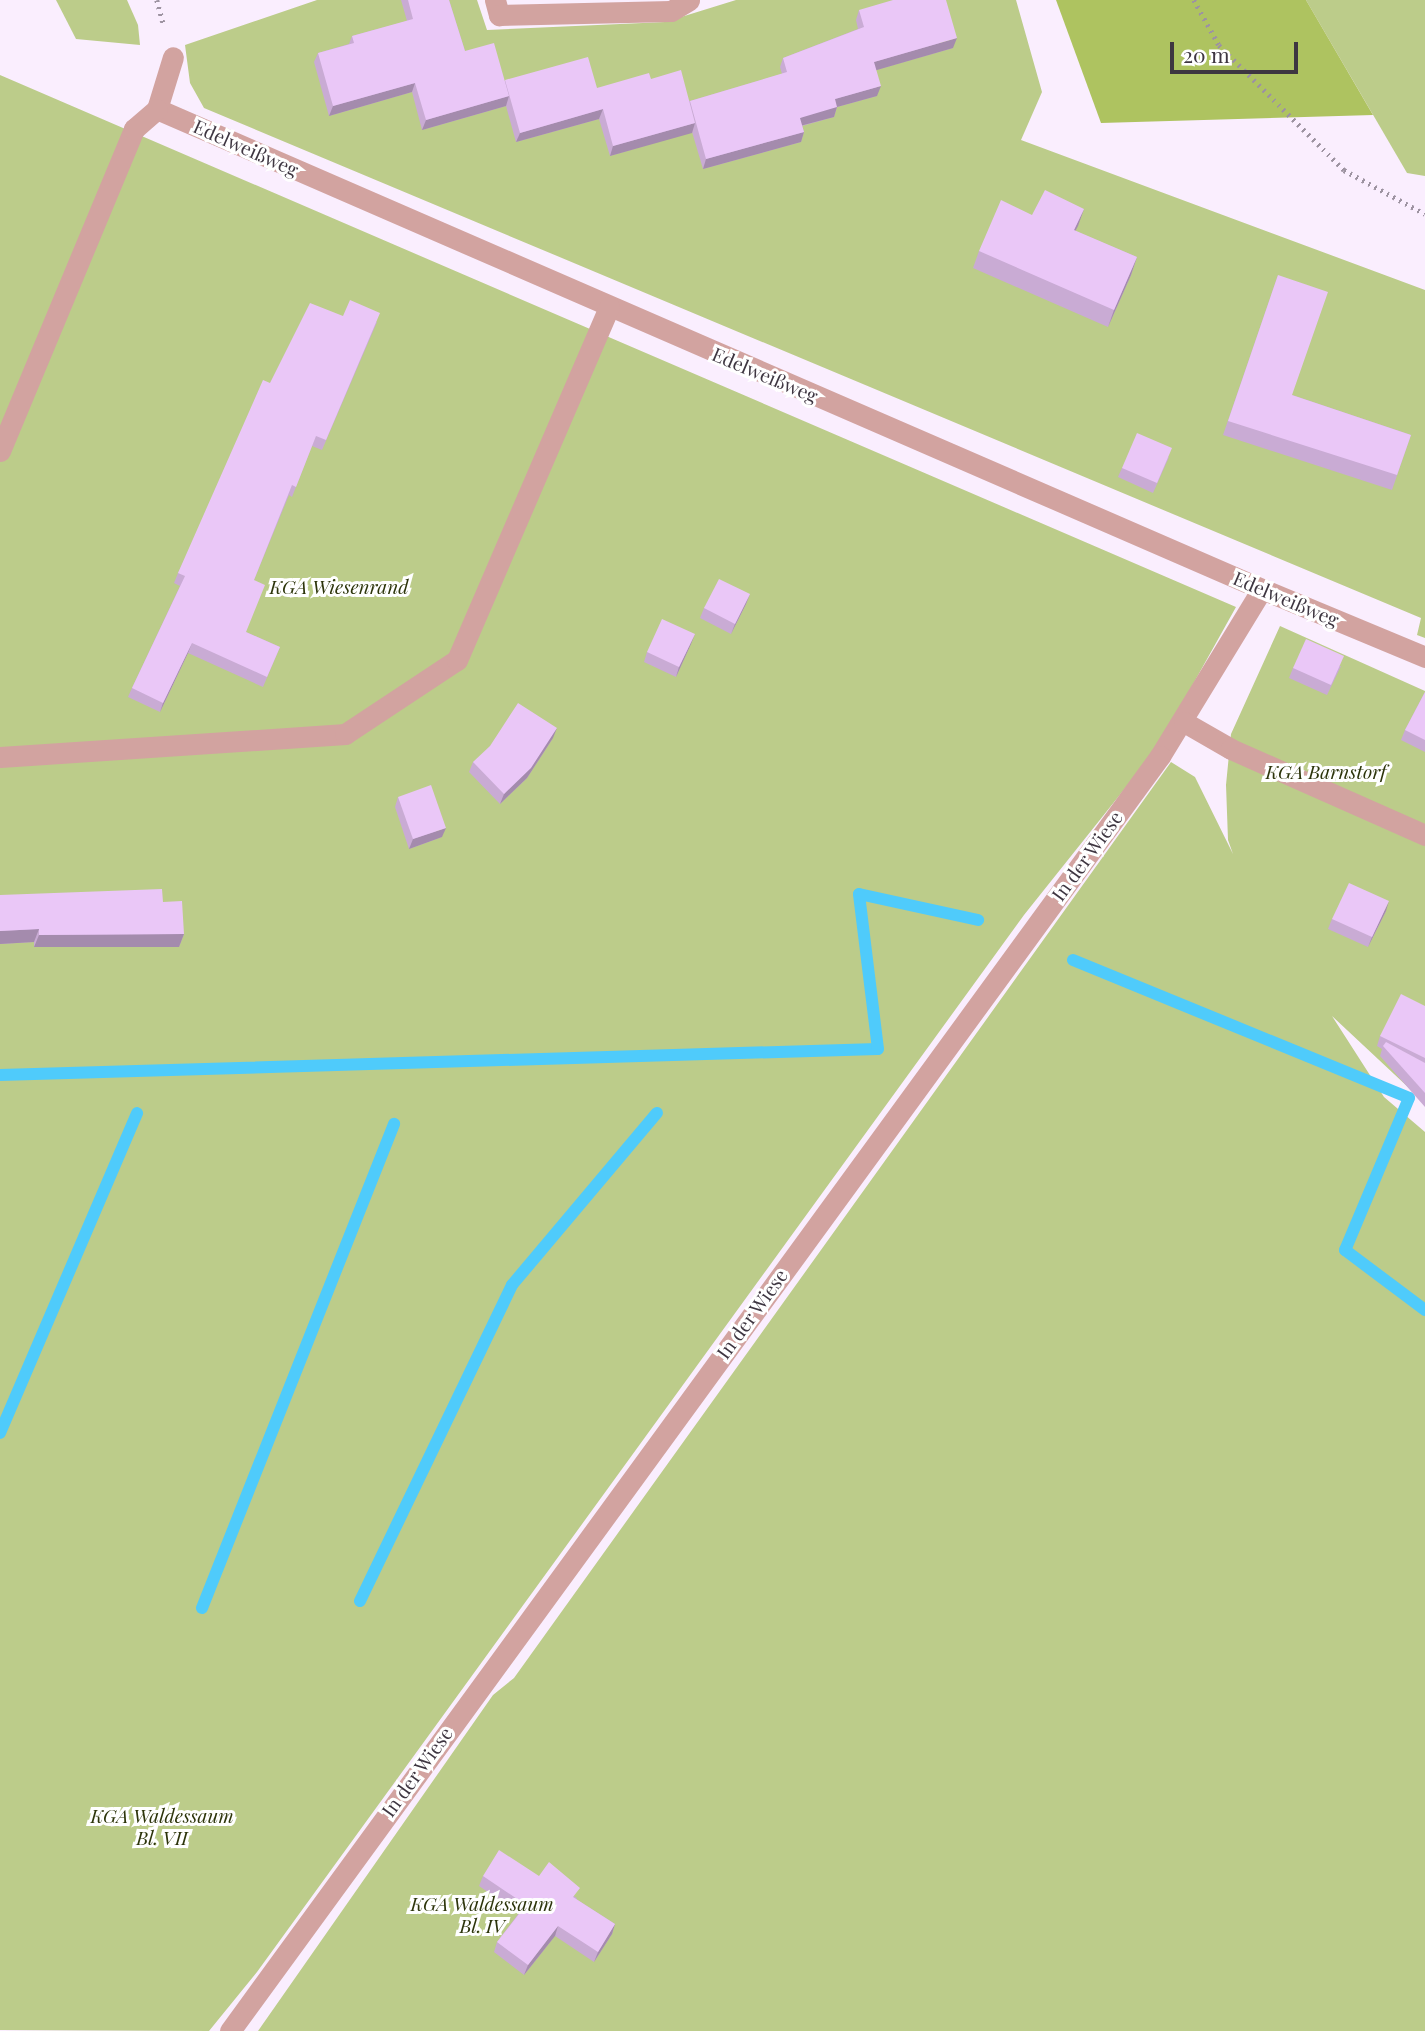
<!DOCTYPE html>
<meta charset="utf-8">
<style>
body{margin:0}
#map{position:relative;width:1425px;height:2031px;overflow:hidden;background:#faeefe;font-family:"Playfair Display",serif}
div>[style]{position:absolute}
[style*='--x']{left:calc(var(--x)*1px);top:calc(var(--y)*1px);width:calc(var(--w)*1px);rotate:calc(var(--a)*1deg)}
.green>*{inset:0;background:#bccc8a}
.forest>*{inset:0;background:#aec360}
.stream>*{height:12px;margin:-6px;padding:0 6px;transform-origin:6px;border-radius:6px;background:#4fcbfb}
.path>*{height:4.5px;margin-top:-2.25px;transform-origin:0;background:repeating-linear-gradient(90deg,#9d93a1 0 2px,transparent 0 7px)}
.lane>*{height:21px;margin:-10.5px;padding:0 10.5px;transform-origin:10.5px;border-radius:10.5px;background:#d2a3a0}
.street>*{height:21px;margin:-10.5px;padding:0 10.5px;transform-origin:10.5px;border-radius:10.5px;background:#d2a3a0}
.wall>*{inset:0;background:#c9abd4}
.shaded-wall>*{inset:0;background:#a48bad}
.building>*{inset:0;background:#eac7f7}
span{translate:-50% -50%;white-space:nowrap;text-align:center;line-height:1.15;-webkit-text-stroke:6px #fff;paint-order:stroke}
.street-label{font-size:19px;color:#3e3641}
.park-label{font-size:19px;color:#2d350b;font-style:italic}
.scale{position:absolute;left:1170px;top:42px;width:128px;height:32px;box-sizing:border-box;border:4px solid #3e3641;border-top:0;padding-left:9px;font-size:21px;line-height:24px;white-space:nowrap;color:#3e3641;-webkit-text-stroke:5px #fff;paint-order:stroke}
</style>
<div id="map">
<div class="green">
<div style="clip-path:polygon(56px 0,127px 0,138px 25px,140px 45px,76px 39px)"></div>
<div style="clip-path:polygon(317px 0,477px 0,487px 30px,665px 22px,736px 0,1016px 0,1042px 92px,1021px 140px,1425px 290px,1425px 638px,1417px 635px,1421px 618px,204px 108px,190px 83px,185px 45px)"></div>
<div style="clip-path:polygon(1306px 0,1425px 0,1425px 176px,1407px 173px)"></div>
<div style="clip-path:polygon(0 75px,1236px 607px,1158px 747px,1024px 915px,257px 1972px,209px 2031px,0 2030px)"></div>
<div style="clip-path:polygon(1280px 626px,1425px 691px,1425px 1103px,1332px 1016px,1384px 1097px,1425px 1132px,1425px 2031px,258px 2031px,493px 1695px,514px 1678px,1171px 762px,1195px 777px,1233px 854px,1228px 840px,1226px 785px,1231px 734px)"></div>
</div>
<div class="forest">
<div style="clip-path:polygon(1056px 0,1306px 0,1373px 115px,1101px 123px)"></div>
</div>
<div class="stream">
<div style="--x:1073;--y:960;--w:363;--a:22.3"></div>
<div style="--x:1409;--y:1098;--w:165;--a:112.8"></div>
<div style="--x:1345;--y:1250;--w:100;--a:36.9"></div>
<div style="--x:0;--y:1075;--w:878;--a:-1.7"></div>
<div style="--x:878;--y:1049;--w:156;--a:-97"></div>
<div style="--x:859;--y:894;--w:122;--a:12.3"></div>
<div style="--x:0;--y:1433;--w:348;--a:-66.8"></div>
<div style="--x:360;--y:1601;--w:351;--a:-64.3"></div>
<div style="--x:512;--y:1285;--w:225;--a:-49.9"></div>
<div style="--x:202;--y:1608;--w:521;--a:-68.36"></div>
</div>
<div class="path">
<div style="--x:157;--y:0;--w:27;--a:75"></div>
<div style="--x:1194;--y:0;--w:51;--a:60.9"></div>
<div style="--x:1219;--y:45;--w:177;--a:45"></div>
<div style="--x:1344;--y:170;--w:92;--a:28.5"></div>
</div>
<div class="lane">
<div style="--x:157;--y:109;--w:1205;--a:23.48"></div>
<div style="--x:1262;--y:589;--w:196;--a:121.4"></div>
<div style="--x:1160;--y:756;--w:1578;--a:126.11"></div>
<div style="--x:157;--y:109;--w:54;--a:-72.9"></div>
<div style="--x:0;--y:451;--w:349;--a:-67.4"></div>
<div style="--x:134;--y:129;--w:30;--a:-41"></div>
<div style="--x:1184;--y:722;--w:54;--a:29.9"></div>
<div style="--x:1231;--y:749;--w:212;--a:23.9"></div>
<div style="--x:0;--y:757;--w:346;--a:-3.8"></div>
<div style="--x:345;--y:734;--w:134;--a:-33.5"></div>
<div style="--x:457;--y:660;--w:384;--a:-66.7"></div>
</div>
<div class="street">
<div style="--x:495;--y:0;--w:16;--a:75"></div>
<div style="--x:499;--y:15;--w:172;--a:-1.3"></div>
<div style="--x:671;--y:11;--w:21;--a:-31"></div>
<div style="--x:1262;--y:589;--w:177;--a:22.6"></div>
</div>
<div class="wall">
<div style="clip-path:polygon(401px 0,449px 0,465px 51px,505px 81px,597px 88px,651px 79px,690px 101px,782px 74px,780px 67px,783px 58px,858px 29px,856px 20px,859px 10px,953px 48px,876px 70px,877px 96px,837px 107px,834px 117px,802px 126px,804px 132px,801px 142px,703px 169px,692px 132px,610px 156px,599px 119px,516px 142px,506px 106px,422px 130px,412px 92px,329px 116px,314px 62px,318px 53px,349px 44px,352px 36px,407px 21px)"></div>
<div style="clip-path:polygon(1084px 209px,1075px 231px,1137px 257px,1131px 275px,1108px 327px,973px 268px,979px 251px,1032px 215px)"></div>
<div style="clip-path:polygon(1278px 275px,1292px 395px,1411px 435px,1392px 490px,1223px 435px)"></div>
<div style="clip-path:polygon(343px 316px,377px 322px,322px 450px,312px 446px,292px 497px,289px 495px,254px 580px,246px 632px,280px 647px,263px 687px,188px 653px,160px 712px,128px 697px,132px 688px,180px 586px,174px 583px,178px 573px,270px 383px)"></div>
<div style="clip-path:polygon(1169px 457px,1153px 493px,1118px 477px,1122px 468px)"></div>
<div style="clip-path:polygon(750px 594px,746px 604px,731px 634px,700px 618px,704px 608px)"></div>
<div style="clip-path:polygon(695px 634px,676px 677px,644px 662px,647px 652px)"></div>
<div style="clip-path:polygon(1341px 666px,1327px 695px,1289px 678px,1293px 668px)"></div>
<div style="clip-path:polygon(1425px 692px,1425px 752px,1401px 740px,1405px 730px)"></div>
<div style="clip-path:polygon(553px 738px,527px 778px,500px 804px,469px 772px,473px 762px)"></div>
<div style="clip-path:polygon(398px 797px,442px 837px,409px 849px,395px 807px)"></div>
<div style="clip-path:polygon(0 895px,163px 902px,184px 934px,179px 947px,34px 947px,34px 942px,0 944px)"></div>
<div style="clip-path:polygon(1386px 911px,1368px 947px,1328px 929px,1332px 919px)"></div>
<div style="clip-path:polygon(1425px 1006px,1425px 1107px,1380px 1056px,1382px 1049px,1377px 1046px,1380px 1036px)"></div>
<div style="clip-path:polygon(483px 1876px,539px 1876px,577px 1898px,576px 1899px,615px 1924px,612px 1934px,594px 1962px,555px 1936px,524px 1975px,494px 1952px,497px 1942px,519px 1913px,479px 1886px)"></div>
</div>
<div class="shaded-wall">
<div style="clip-path:polygon(957px 38px,953px 48px,870px 72px,874px 62px)"></div>
<div style="clip-path:polygon(415px 83px,412px 92px,329px 116px,333px 106px)"></div>
<div style="clip-path:polygon(881px 86px,877px 96px,837px 107px,834px 117px,796px 127px,800px 118px,835px 99px)"></div>
<div style="clip-path:polygon(509px 96px,506px 106px,422px 130px,426px 120px)"></div>
<div style="clip-path:polygon(603px 109px,599px 119px,516px 142px,520px 133px)"></div>
<div style="clip-path:polygon(695px 123px,692px 133px,610px 156px,613px 146px)"></div>
<div style="clip-path:polygon(804px 132px,801px 142px,703px 169px,706px 159px)"></div>
<div style="clip-path:polygon(1084px 209px,1078px 226px,1067px 247px,1074px 230px)"></div>
<div style="clip-path:polygon(1137px 257px,1131px 275px,1108px 327px,1114px 310px)"></div>
<div style="clip-path:polygon(750px 594px,746px 604px,731px 634px,735px 624px)"></div>
<div style="clip-path:polygon(695px 634px,691px 644px,676px 677px,679px 667px)"></div>
<div style="clip-path:polygon(192px 643px,188px 653px,160px 712px,163px 703px)"></div>
<div style="clip-path:polygon(557px 728px,553px 738px,527px 778px,500px 804px,504px 794px)"></div>
<div style="clip-path:polygon(446px 828px,442px 837px,409px 849px,413px 839px)"></div>
<div style="clip-path:polygon(1389px 901px,1386px 911px,1368px 947px,1372px 937px)"></div>
<div style="clip-path:polygon(39px 929px,34px 942px,0 944px,0 931px)"></div>
<div style="clip-path:polygon(184px 934px,179px 947px,34px 947px,39px 935px)"></div>
<div style="clip-path:polygon(615px 1924px,612px 1934px,594px 1962px,598px 1952px)"></div>
<div style="clip-path:polygon(558px 1926px,555px 1936px,524px 1975px,528px 1965px)"></div>
</div>
<div class="building">
<div style="clip-path:polygon(408px 0,449px 0,465px 51px,494px 43px,509px 96px,426px 120px,415px 83px,333px 106px,318px 53px,354px 43px,352px 36px,413px 19px)"></div>
<div style="clip-path:polygon(893px 0,946px 0,957px 38px,874px 62px,881px 86px,835px 99px,837px 107px,800px 118px,804px 132px,706px 159px,690px 101px,787px 72px,783px 58px,864px 27px,859px 10px)"></div>
<div style="clip-path:polygon(588px 57px,597px 88px,649px 73px,651px 79px,681px 70px,695px 123px,613px 146px,603px 109px,520px 133px,505px 80px)"></div>
<div style="clip-path:polygon(1045px 190px,1084px 209px,1074px 230px,1137px 257px,1114px 310px,979px 251px,1001px 200px,1032px 215px)"></div>
<div style="clip-path:polygon(1278px 275px,1328px 292px,1292px 395px,1411px 435px,1397px 475px,1228px 421px)"></div>
<div style="clip-path:polygon(350px 300px,380px 313px,326px 440px,316px 436px,296px 487px,292px 485px,254px 580px,265px 585px,246px 632px,280px 647px,267px 677px,192px 643px,163px 703px,132px 688px,185px 576px,178px 573px,263px 380px,270px 383px,310px 303px,343px 316px)"></div>
<div style="clip-path:polygon(1137px 433px,1172px 448px,1157px 483px,1122px 468px)"></div>
<div style="clip-path:polygon(719px 579px,750px 594px,735px 624px,704px 608px)"></div>
<div style="clip-path:polygon(662px 619px,695px 634px,679px 667px,647px 652px)"></div>
<div style="clip-path:polygon(1306px 639px,1344px 656px,1331px 685px,1293px 668px)"></div>
<div style="clip-path:polygon(1425px 692px,1425px 740px,1405px 730px)"></div>
<div style="clip-path:polygon(518px 703px,557px 728px,531px 768px,504px 794px,473px 762px,490px 746px)"></div>
<div style="clip-path:polygon(431px 785px,446px 828px,413px 839px,398px 797px)"></div>
<div style="clip-path:polygon(1349px 883px,1389px 901px,1372px 937px,1332px 919px)"></div>
<div style="clip-path:polygon(162px 889px,163px 902px,182px 901px,184px 934px,39px 935px,39px 929px,0 931px,0 895px)"></div>
<div style="clip-path:polygon(1401px 994px,1425px 1006px,1425px 1058px,1380px 1036px)"></div>
<div style="clip-path:polygon(1386px 1042px,1425px 1063px,1425px 1093px,1383px 1046px)"></div>
<div style="clip-path:polygon(499px 1850px,539px 1876px,549px 1862px,580px 1888px,573px 1897px,615px 1924px,598px 1952px,558px 1926px,528px 1965px,497px 1942px,526px 1905px,483px 1876px)"></div>
</div>
<div class="street-label">
<span style="left:246px;top:148px;rotate:24deg">Edelweißweg</span>
<span style="left:765px;top:375px;rotate:23deg">Edelweißweg</span>
<span style="left:1286px;top:599px;rotate:23deg">Edelweißweg</span>
<span style="left:1087px;top:856px;rotate:-54deg">In der Wiese</span>
<span style="left:752px;top:1314px;rotate:-54deg">In der Wiese</span>
<span style="left:417px;top:1772px;rotate:-54deg">In der Wiese</span>
</div>
<div class="park-label">
<span style="left:339px;top:587px">KGA Wiesenrand</span>
<span style="left:1326px;top:772px">KGA Barnstorf</span>
<span style="left:162px;top:1827px">KGA Waldessaum<br>Bl. VII</span>
<span style="left:482px;top:1915px">KGA Waldessaum<br>Bl. IV</span>
</div>
<div class="scale">20 m</div>
</div>
